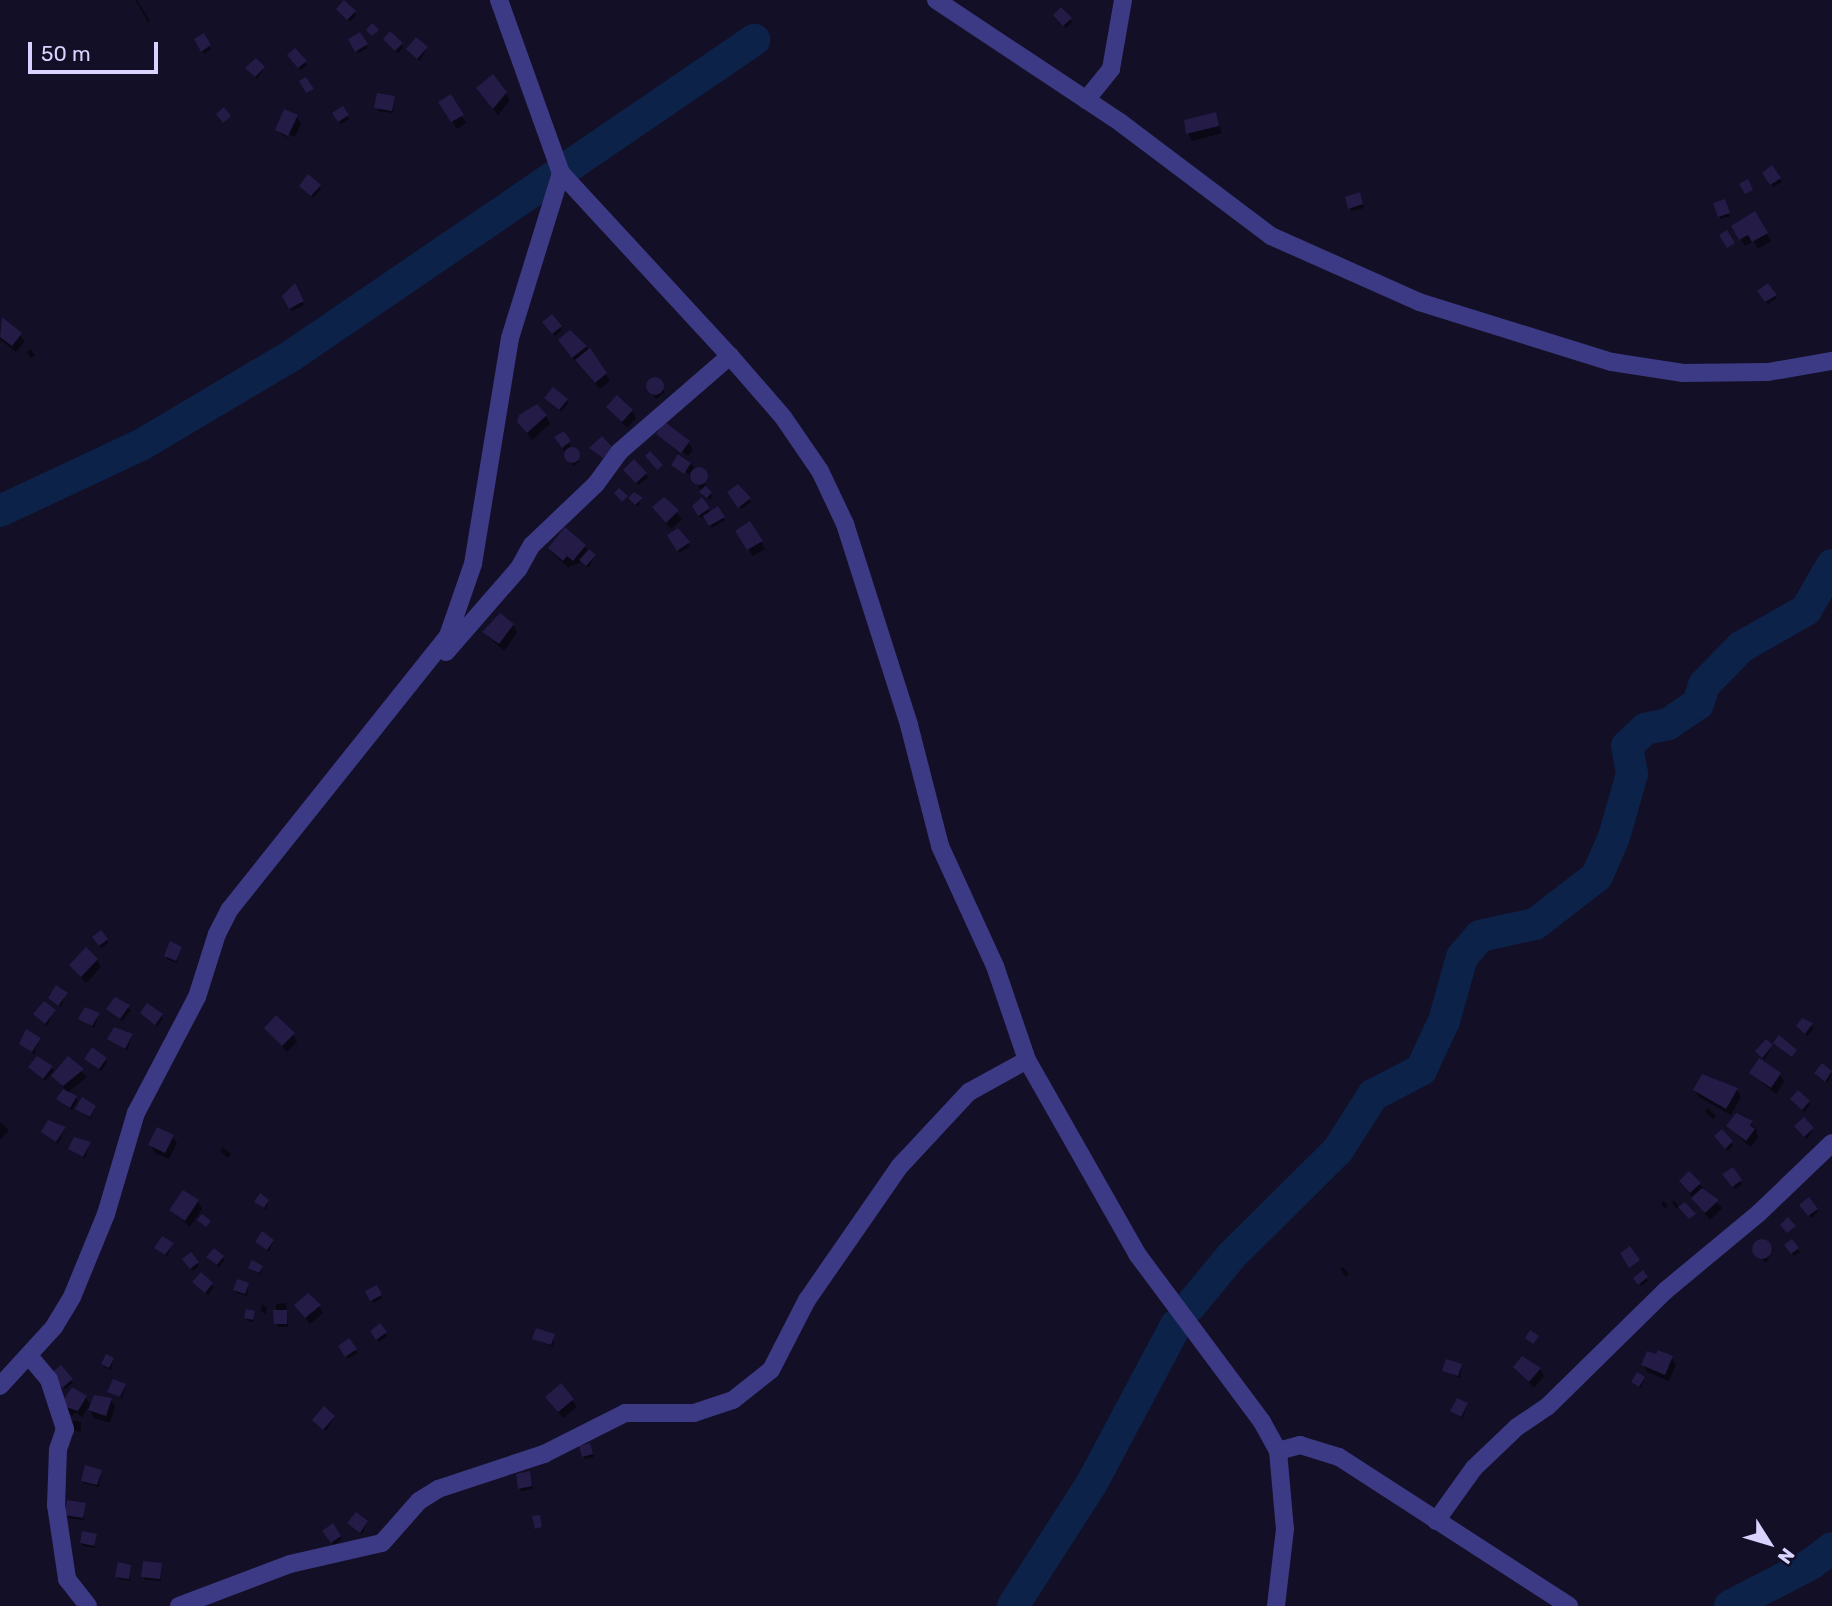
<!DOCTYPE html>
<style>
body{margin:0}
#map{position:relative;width:1832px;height:1606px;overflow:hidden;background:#130f26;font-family:Rubik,sans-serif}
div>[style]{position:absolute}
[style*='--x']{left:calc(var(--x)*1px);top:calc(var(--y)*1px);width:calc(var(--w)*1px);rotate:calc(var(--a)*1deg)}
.shadow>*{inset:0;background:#0007}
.river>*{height:32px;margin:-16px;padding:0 16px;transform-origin:16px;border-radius:16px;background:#0c2248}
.building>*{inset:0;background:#241b47}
.round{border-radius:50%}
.minor>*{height:18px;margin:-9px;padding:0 9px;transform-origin:9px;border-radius:9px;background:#3d3a85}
span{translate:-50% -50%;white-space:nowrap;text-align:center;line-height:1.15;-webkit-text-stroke:5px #130f26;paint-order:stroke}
.north{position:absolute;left:1734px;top:1508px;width:70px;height:70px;-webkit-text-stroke:5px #130f26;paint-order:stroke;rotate:127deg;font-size:19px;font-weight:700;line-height:28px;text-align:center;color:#d9d4ff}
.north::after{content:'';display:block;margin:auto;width:24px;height:32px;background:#d9d4ff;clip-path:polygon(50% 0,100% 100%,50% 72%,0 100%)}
.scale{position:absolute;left:28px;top:42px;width:130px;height:32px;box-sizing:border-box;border:4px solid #d9d4ff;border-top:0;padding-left:9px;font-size:21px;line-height:24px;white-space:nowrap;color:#d9d4ff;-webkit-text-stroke:5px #130f26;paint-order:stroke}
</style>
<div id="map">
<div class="shadow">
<div style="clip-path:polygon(135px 0,137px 0,150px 21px,148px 22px)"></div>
<div style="clip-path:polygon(340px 12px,354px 12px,356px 15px,350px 22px)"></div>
<div style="clip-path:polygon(1057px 18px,1070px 19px,1072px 22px,1066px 28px)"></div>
<div style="clip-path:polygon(360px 34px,368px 48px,358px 53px,351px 40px)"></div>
<div style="clip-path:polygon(203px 36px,211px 49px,204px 54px,196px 40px)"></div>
<div style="clip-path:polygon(387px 43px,401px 44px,403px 47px,398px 53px)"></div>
<div style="clip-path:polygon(427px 48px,420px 61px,410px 52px)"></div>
<div style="clip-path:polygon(291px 58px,305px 62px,307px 65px,301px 70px)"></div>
<div style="clip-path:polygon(264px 68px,257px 79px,249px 72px)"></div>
<div style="clip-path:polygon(478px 89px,505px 93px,510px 100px,498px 115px)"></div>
<div style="clip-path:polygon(450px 96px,466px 123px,457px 129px,441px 102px)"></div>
<div style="clip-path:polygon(394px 97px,393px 113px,378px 111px,376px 107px)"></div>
<div style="clip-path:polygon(342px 108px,349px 119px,341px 124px,335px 114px)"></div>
<div style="clip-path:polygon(1215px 114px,1222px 133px,1192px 141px,1188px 133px)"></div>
<div style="clip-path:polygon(297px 117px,301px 124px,295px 137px,280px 130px,292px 142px,277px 130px)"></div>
<div style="clip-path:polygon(1772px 168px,1782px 182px,1773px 187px,1764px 174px)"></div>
<div style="clip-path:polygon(301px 186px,319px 186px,321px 189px,313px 198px)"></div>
<div style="clip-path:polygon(1361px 197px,1364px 208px,1351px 211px,1350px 208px)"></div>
<div style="clip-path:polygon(1726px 204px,1730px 216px,1721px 219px,1719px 216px)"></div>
<div style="clip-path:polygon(1755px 214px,1771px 241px,1758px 249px,1754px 241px,1745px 246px,1733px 226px)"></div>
<div style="clip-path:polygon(1768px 285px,1777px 298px,1768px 304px,1759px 291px)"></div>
<div style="clip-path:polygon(294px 286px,304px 305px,292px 311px,284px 296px)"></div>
<div style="clip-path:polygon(2px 319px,25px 341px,16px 352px,0 339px)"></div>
<div style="clip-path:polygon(546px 325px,560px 327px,562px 330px,555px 336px)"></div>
<div style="clip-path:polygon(586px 347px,610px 381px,600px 389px,564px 348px)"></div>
<div style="clip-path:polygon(30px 349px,35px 355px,31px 358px,27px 352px)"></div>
<div style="clip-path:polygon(655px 378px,665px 392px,656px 399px,646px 385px)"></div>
<div style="clip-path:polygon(546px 399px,567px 400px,568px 403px,561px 412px)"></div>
<div style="clip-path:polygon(608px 408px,632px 411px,636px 418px,627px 428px)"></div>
<div style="clip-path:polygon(546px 416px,550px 424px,532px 440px,519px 422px)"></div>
<div style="clip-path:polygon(563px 433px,579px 462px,573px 466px,556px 438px)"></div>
<div style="clip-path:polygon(658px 434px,689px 443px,693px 450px,688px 456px)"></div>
<div style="clip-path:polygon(662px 441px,686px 459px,706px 479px,704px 488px,712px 496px,709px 500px,688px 473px,675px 468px,680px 455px)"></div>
<div style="clip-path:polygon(627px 473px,646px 474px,648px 477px,639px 485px)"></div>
<div style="clip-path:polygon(737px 486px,751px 502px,741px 509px,729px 492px)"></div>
<div style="clip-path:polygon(641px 499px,638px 507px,632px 502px)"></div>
<div style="clip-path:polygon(664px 499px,682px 519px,671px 529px,654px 508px)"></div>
<div style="clip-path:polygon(702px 499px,711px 513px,718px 509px,725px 520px,712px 528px,705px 515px,701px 518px,694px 506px)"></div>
<div style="clip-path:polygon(750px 523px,765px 549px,753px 556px,737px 531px)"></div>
<div style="clip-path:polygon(565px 530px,595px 556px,588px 568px,582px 562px,568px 567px,554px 555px,550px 548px)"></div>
<div style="clip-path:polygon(678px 530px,690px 546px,680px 553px,669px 536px)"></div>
<div style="clip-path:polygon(513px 625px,517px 632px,504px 651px,484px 633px)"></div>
<div style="clip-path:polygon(101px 932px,108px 943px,101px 948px,94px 938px)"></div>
<div style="clip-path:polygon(180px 948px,177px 963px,167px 959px,166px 956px)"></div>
<div style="clip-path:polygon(97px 960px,101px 967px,86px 983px,71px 965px)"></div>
<div style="clip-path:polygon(66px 994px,61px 1007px,50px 998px)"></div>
<div style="clip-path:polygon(115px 999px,131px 1010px,122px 1021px,108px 1009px)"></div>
<div style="clip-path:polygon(54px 1011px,47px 1026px,35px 1015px)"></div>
<div style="clip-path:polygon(142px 1013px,161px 1016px,163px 1019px,157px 1026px)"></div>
<div style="clip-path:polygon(99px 1014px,94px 1028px,80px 1019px)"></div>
<div style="clip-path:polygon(1803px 1020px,1814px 1028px,1807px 1036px,1798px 1026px)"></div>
<div style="clip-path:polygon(266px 1028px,293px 1034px,297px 1042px,287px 1052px)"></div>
<div style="clip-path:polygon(132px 1036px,127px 1051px,109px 1039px)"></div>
<div style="clip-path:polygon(40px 1039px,34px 1054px,21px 1044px)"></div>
<div style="clip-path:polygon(1772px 1046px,1765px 1059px,1759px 1054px)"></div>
<div style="clip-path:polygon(37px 1058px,54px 1070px,45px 1081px,30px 1067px)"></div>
<div style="clip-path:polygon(69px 1059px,87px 1077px,67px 1093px,78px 1100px,72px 1110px,58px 1099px,65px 1089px,54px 1076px)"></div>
<div style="clip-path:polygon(86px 1059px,106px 1059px,107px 1062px,101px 1071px)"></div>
<div style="clip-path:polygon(1822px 1066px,1832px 1074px,1827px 1083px,1818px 1076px)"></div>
<div style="clip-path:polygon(1751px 1073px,1780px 1074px,1784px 1082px,1776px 1094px)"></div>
<div style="clip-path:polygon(1695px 1090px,1737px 1090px,1741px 1097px,1731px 1115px,1699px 1097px)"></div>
<div style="clip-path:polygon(1792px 1099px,1809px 1102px,1810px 1105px,1804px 1112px)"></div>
<div style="clip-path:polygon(95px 1107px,91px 1119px,77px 1109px)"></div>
<div style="clip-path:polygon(1707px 1108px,1716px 1116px,1713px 1119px,1705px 1112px)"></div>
<div style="clip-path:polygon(1744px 1116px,1756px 1129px,1758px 1138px,1750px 1147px,1728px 1126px)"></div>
<div style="clip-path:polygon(0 1122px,9px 1130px,1px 1139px,0 1138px)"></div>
<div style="clip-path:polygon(65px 1128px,58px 1144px,43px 1132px)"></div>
<div style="clip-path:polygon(1813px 1129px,1807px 1139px,1798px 1130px)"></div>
<div style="clip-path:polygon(1722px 1131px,1733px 1145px,1728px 1151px,1718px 1139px)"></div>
<div style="clip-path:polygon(172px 1136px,177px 1143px,169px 1159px,155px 1153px,150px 1145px)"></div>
<div style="clip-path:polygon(89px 1144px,85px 1159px,70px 1149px)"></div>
<div style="clip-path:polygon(223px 1147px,231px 1154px,228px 1158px,220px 1151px)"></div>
<div style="clip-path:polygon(1732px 1169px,1742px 1184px,1735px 1189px,1725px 1174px)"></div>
<div style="clip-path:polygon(1682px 1184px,1699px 1184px,1722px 1208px,1710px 1220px)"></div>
<div style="clip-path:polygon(1809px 1199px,1818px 1212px,1811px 1218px,1802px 1205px)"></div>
<div style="clip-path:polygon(1674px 1200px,1679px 1207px,1677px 1209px,1672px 1203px)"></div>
<div style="clip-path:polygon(198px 1201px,202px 1209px,190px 1227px,172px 1211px)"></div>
<div style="clip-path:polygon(268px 1201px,266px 1210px,256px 1202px)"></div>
<div style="clip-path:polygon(1664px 1201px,1668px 1206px,1665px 1209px,1661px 1204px)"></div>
<div style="clip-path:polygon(1760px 1240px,1773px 1250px,1766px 1263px,1752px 1248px)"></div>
<div style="clip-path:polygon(273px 1241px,269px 1252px,257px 1242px)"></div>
<div style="clip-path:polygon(1792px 1241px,1800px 1252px,1794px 1256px,1788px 1248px)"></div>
<div style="clip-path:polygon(172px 1244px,167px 1257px,156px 1248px)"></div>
<div style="clip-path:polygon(214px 1250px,225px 1260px,219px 1267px,210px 1260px)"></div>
<div style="clip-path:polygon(191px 1255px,199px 1266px,193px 1271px,185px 1259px)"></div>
<div style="clip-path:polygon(262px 1267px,260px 1275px,250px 1268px)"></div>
<div style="clip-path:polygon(1343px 1267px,1349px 1274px,1346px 1277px,1340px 1269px)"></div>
<div style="clip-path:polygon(1643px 1273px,1648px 1281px,1641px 1286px,1635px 1278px)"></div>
<div style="clip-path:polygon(201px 1275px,214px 1287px,208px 1295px,196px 1285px)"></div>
<div style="clip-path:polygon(248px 1284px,247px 1296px,237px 1293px,235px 1290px)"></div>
<div style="clip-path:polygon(376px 1288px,382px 1298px,373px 1303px,368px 1292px)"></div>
<div style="clip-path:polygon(286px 1303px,288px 1327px,277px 1327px,276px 1304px)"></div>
<div style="clip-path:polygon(262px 1304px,267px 1308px,266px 1315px,261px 1311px)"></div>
<div style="clip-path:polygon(296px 1305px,319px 1306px,323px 1313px,310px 1324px)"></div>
<div style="clip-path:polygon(254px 1312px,254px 1322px,247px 1321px,246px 1318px)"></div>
<div style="clip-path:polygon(380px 1326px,387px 1336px,379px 1342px,372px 1331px)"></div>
<div style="clip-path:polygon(554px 1336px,553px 1347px,534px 1339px)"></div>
<div style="clip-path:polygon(349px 1341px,357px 1353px,348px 1359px,340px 1346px)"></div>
<div style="clip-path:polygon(1672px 1358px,1676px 1365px,1669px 1381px,1647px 1372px,1643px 1365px)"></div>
<div style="clip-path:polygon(113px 1359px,111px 1370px,104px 1367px,103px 1364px)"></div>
<div style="clip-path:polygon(1461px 1366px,1460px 1378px,1444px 1370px)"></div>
<div style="clip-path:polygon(1515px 1368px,1540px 1369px,1544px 1376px,1534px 1388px)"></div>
<div style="clip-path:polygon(55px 1377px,71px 1380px,73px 1383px,65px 1389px)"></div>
<div style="clip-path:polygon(1644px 1378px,1641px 1389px,1633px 1382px)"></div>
<div style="clip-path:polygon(125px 1386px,122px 1399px,109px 1391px)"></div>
<div style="clip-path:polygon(86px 1397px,91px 1407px,111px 1400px,115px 1407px,110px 1423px,94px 1418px,88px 1407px,82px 1417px,75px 1412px,72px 1416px,62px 1405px)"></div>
<div style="clip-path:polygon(547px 1398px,572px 1400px,577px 1407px,563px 1418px)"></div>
<div style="clip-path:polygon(1467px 1405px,1462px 1419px,1452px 1411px)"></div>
<div style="clip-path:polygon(334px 1417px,326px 1431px,316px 1423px)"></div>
<div style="clip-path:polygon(73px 1421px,81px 1422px,81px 1432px,74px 1430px)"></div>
<div style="clip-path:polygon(591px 1448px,594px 1457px,585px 1459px,583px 1456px)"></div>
<div style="clip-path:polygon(101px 1471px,99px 1487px,84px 1483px,83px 1480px)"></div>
<div style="clip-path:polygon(529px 1473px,533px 1489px,521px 1491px,519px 1488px)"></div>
<div style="clip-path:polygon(84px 1504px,84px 1520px,68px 1518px,66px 1515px)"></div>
<div style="clip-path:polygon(367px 1522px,362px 1535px,350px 1523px)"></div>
<div style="clip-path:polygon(332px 1526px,342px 1539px,334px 1545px,324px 1531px)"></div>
<div style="clip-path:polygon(95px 1536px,95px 1548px,83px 1546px,81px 1543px)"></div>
<div style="clip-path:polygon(160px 1564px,161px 1581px,145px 1580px,143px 1577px)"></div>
<div style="clip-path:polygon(130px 1567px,130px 1581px,119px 1579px,117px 1576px)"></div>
</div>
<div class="river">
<div style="--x:0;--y:511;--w:156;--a:-25.1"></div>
<div style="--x:141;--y:445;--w:174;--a:-30.7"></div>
<div style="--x:291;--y:356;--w:561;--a:-34.31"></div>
<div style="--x:1190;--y:1306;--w:66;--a:-50.5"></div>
<div style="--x:1232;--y:1255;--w:149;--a:-44.7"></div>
<div style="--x:1338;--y:1150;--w:65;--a:-57.5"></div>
<div style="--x:1373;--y:1095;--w:54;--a:-27.5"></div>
<div style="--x:1421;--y:1070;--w:54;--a:-64.9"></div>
<div style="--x:1444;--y:1021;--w:66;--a:-74.3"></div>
<div style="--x:1462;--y:957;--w:28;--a:-49"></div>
<div style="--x:1480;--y:936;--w:56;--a:-12.3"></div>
<div style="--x:1535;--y:924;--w:78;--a:-37.7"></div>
<div style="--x:1597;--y:876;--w:43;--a:-66.4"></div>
<div style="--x:1614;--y:837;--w:66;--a:-74.1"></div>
<div style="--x:1632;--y:774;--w:28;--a:-100"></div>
<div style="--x:1627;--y:746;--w:25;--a:-43"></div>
<div style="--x:1645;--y:729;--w:24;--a:-12"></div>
<div style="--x:1668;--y:724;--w:36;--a:-34"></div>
<div style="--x:1698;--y:704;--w:20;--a:-72"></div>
<div style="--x:1704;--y:685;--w:53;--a:-45.8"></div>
<div style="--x:1741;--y:647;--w:75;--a:-29.6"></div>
<div style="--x:1806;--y:610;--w:52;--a:-60"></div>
<div style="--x:1013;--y:1606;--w:146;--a:-57.3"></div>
<div style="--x:1092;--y:1483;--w:179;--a:-62"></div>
<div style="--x:1730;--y:1606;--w:91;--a:-27.4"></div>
<div style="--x:1811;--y:1564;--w:26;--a:-37"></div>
</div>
<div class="building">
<div style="clip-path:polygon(344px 0,356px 11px,347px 20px,336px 9px)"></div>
<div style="clip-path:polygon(1061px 7px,1072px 18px,1063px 26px,1053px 15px)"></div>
<div style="clip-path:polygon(372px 23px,379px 30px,372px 36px,366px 30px)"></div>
<div style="clip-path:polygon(390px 31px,403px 43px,395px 51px,383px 39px)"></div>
<div style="clip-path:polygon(360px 32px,368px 44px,355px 52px,348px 39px)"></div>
<div style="clip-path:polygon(204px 33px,211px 45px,201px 52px,194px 39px)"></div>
<div style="clip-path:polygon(416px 37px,428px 47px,417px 59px,406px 49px)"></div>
<div style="clip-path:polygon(295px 48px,307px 61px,298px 68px,287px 55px)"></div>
<div style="clip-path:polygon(256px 58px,265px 67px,255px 77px,245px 68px)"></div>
<div style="clip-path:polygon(493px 74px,507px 92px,493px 109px,476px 88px)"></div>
<div style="clip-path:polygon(306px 77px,314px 89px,306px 93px,299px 81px)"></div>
<div style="clip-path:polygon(377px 93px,395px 96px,392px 111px,374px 108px)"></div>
<div style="clip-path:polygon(451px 94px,464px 115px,451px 122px,438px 102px)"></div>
<div style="clip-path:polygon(343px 106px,349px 115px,338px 122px,332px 113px)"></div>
<div style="clip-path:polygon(224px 107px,231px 116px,223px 123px,216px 114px)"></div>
<div style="clip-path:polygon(284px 109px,298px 115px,288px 136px,275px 130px)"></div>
<div style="clip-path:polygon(1216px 112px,1219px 126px,1186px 134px,1184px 120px)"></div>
<div style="clip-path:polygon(1772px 165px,1781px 178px,1770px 185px,1762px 173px)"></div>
<div style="clip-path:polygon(308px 174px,321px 185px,311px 196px,299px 186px)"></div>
<div style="clip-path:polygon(1748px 179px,1753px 190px,1745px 194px,1739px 184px)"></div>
<div style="clip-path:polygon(1360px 192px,1363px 204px,1348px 209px,1345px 197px)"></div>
<div style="clip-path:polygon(1725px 199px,1730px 213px,1718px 217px,1713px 203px)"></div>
<div style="clip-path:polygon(1755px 211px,1768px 233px,1752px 242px,1748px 235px,1739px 240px,1731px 226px)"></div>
<div style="clip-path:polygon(1727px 230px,1735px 243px,1727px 248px,1719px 235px)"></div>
<div style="clip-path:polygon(295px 283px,304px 301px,289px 309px,282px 296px)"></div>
<div style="clip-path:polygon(1768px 283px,1777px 295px,1765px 302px,1757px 291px)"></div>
<div style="clip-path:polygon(552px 314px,562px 326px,552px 334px,542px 322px)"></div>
<div style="clip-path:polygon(2px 317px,22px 333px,12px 346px,0 337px)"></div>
<div style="clip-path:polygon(570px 330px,587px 346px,572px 358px,558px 340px)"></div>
<div style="clip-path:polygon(590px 348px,607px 373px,595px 383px,575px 360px)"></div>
<div class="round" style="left:646px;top:377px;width:18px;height:18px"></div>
<div style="clip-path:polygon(553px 387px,568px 399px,559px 410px,544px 398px)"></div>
<div style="clip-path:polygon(617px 395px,633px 410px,622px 422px,606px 407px)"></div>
<div style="clip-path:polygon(537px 404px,547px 415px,527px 433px,517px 422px,519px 415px)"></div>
<div style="clip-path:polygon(665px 422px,690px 441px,681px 453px,656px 434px)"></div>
<div style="clip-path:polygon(564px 431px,571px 441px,562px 448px,554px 437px)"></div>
<div style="clip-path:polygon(602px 436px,614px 449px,603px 458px,589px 448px)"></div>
<div class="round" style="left:564px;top:447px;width:16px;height:16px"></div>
<div style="clip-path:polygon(650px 451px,663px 465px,657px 470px,645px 456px)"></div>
<div style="clip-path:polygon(678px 454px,691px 463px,684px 474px,671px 465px)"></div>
<div style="clip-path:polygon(634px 459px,647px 473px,636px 483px,623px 470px)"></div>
<div class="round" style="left:690px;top:467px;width:18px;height:18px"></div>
<div style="clip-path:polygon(738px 484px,751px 498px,738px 508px,727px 492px)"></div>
<div style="clip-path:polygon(705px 486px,712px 492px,707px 498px,699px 492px)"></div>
<div style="clip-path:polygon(619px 488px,628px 496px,622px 502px,614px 493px)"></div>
<div style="clip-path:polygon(634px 492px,643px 498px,635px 505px,628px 498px)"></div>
<div style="clip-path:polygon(664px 497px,679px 510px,666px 523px,652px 507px)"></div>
<div style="clip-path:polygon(702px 497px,710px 508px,698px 516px,692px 506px)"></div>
<div style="clip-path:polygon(718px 506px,725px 517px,709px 526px,703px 516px)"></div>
<div style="clip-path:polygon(750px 521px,763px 541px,747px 550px,735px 531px)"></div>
<div style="clip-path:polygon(565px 527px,586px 545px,573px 561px,567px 556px,563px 561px,548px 548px)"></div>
<div style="clip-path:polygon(678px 528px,690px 542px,677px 551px,667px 535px)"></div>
<div style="clip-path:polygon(589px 549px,596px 555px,586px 566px,579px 560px)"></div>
<div style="clip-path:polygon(500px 613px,514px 624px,499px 644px,482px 632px)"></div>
<div style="clip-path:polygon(101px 930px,108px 939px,99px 946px,92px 937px)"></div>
<div style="clip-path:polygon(170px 941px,182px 947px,176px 961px,164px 956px)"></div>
<div style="clip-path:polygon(86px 947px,98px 959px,81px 977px,69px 965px)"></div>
<div style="clip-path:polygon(56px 985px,68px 993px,58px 1006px,48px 998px)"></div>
<div style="clip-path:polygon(115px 997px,130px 1005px,120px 1019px,106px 1009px)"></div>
<div style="clip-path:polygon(44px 1001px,56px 1010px,45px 1024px,33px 1014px)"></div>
<div style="clip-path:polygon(147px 1003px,163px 1014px,155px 1025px,140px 1013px)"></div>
<div style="clip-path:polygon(85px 1007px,100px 1013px,92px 1026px,78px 1019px)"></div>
<div style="clip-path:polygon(276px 1015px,295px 1033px,282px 1046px,264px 1028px)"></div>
<div style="clip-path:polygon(1802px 1018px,1813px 1023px,1805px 1034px,1796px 1026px)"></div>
<div style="clip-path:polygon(114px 1027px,133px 1034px,125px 1049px,107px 1039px)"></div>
<div style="clip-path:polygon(26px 1029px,41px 1038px,32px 1052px,19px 1044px)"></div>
<div style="clip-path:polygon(1779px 1035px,1797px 1050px,1792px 1057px,1773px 1043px)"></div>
<div style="clip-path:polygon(1766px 1039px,1773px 1045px,1762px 1058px,1755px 1051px)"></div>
<div style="clip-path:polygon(92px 1047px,107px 1058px,99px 1069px,84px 1059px)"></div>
<div style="clip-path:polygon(37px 1056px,53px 1066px,43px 1079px,28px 1067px)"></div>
<div style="clip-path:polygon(68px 1056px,84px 1069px,63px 1086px,51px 1076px)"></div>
<div style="clip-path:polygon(1759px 1058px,1781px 1073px,1771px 1088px,1749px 1073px)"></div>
<div style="clip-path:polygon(1822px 1063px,1832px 1071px,1825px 1082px,1814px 1073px)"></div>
<div style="clip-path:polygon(1702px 1074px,1738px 1088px,1726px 1109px,1693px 1090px)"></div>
<div style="clip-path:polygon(63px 1089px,77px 1096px,70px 1108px,56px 1099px)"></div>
<div style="clip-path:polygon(1798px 1090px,1810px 1101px,1802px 1110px,1790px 1099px)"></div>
<div style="clip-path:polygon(82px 1097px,96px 1106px,90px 1117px,75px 1109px)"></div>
<div style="clip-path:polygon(1736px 1113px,1753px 1121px,1750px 1125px,1755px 1129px,1746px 1141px,1726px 1126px)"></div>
<div style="clip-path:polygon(1804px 1117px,1814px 1128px,1804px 1137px,1794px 1126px)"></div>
<div style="clip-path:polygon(48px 1120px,66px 1127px,56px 1142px,41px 1132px)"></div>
<div style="clip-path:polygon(157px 1127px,174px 1135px,165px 1153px,148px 1145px)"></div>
<div style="clip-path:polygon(1722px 1129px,1733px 1141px,1725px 1149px,1714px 1136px)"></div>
<div style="clip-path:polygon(74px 1137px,91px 1142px,83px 1157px,68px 1149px)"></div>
<div style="clip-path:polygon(1733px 1167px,1742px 1180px,1732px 1187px,1722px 1174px)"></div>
<div style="clip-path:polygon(1689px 1171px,1701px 1183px,1690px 1193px,1679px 1181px)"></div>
<div style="clip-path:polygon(1702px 1188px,1719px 1200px,1705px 1213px,1691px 1198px)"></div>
<div style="clip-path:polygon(183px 1190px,199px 1200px,185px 1221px,169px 1210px)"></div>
<div style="clip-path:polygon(260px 1193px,269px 1200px,264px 1208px,254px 1202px)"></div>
<div style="clip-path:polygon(1809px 1197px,1818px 1209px,1808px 1216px,1799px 1205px)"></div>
<div style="clip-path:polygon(1685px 1202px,1696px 1214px,1689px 1219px,1678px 1207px)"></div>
<div style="clip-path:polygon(202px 1214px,211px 1221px,206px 1227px,197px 1220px)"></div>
<div style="clip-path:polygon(1788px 1217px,1796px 1226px,1787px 1233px,1780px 1225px)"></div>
<div style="clip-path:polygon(262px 1231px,274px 1240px,267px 1250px,255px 1242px)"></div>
<div style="clip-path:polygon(162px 1236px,174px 1243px,165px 1255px,154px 1248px)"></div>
<div class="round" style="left:1752px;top:1239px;width:20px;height:20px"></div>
<div style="clip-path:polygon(1792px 1239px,1799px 1248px,1791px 1254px,1784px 1245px)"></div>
<div style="clip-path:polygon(1630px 1246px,1640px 1260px,1629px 1268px,1620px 1253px)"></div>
<div style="clip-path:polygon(214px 1248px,224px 1256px,217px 1265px,206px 1257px)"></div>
<div style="clip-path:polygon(191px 1252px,199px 1262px,190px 1269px,182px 1259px)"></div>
<div style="clip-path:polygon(252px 1260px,263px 1266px,259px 1273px,248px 1268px)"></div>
<div style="clip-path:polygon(1643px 1270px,1648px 1277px,1638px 1285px,1633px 1278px)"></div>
<div style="clip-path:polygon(201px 1272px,213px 1283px,205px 1293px,192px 1282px)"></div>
<div style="clip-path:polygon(237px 1279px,249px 1283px,245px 1294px,233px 1290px)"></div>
<div style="clip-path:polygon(377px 1285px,382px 1295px,370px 1301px,365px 1291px)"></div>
<div style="clip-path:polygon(308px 1293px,321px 1305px,305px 1318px,294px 1305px)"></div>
<div style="clip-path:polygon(246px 1309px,255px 1311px,253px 1320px,244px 1318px)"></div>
<div style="clip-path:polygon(273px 1310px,287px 1310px,287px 1324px,274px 1324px)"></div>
<div style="clip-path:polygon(380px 1323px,387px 1332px,376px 1340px,370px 1331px)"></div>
<div style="clip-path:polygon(536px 1328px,555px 1334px,551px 1345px,532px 1339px)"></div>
<div style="clip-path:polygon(1530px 1330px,1539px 1336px,1533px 1344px,1525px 1338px)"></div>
<div style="clip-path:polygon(349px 1338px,357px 1349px,345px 1357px,338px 1346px)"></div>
<div style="clip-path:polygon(1658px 1350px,1673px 1356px,1665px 1375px,1641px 1365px,1647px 1351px,1656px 1354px)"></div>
<div style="clip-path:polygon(106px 1354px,114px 1358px,109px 1368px,101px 1364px)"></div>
<div style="clip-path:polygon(1522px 1356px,1541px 1368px,1529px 1382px,1513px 1367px)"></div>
<div style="clip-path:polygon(1446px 1359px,1462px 1364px,1458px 1376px,1442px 1371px)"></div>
<div style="clip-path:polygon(61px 1365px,73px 1379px,62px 1388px,51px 1373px)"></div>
<div style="clip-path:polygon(1637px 1372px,1645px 1377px,1639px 1387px,1631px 1382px)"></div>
<div style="clip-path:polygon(113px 1379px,126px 1384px,120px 1397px,107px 1392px)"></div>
<div style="clip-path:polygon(561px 1383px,574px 1399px,558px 1412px,545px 1397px)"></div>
<div style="clip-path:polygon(72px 1387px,87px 1396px,78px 1411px,60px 1405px)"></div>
<div style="clip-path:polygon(94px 1395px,112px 1398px,106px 1416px,88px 1410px)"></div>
<div style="clip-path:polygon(1457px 1398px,1468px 1403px,1461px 1417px,1450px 1411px)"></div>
<div style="clip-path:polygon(324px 1406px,335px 1416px,323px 1430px,312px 1420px)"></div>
<div style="clip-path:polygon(590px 1443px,593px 1454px,582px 1457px,579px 1446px)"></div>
<div style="clip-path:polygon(85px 1465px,102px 1470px,97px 1485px,81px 1481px)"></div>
<div style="clip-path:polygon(530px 1471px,532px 1486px,518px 1489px,516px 1474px)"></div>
<div style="clip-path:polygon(67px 1500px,86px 1503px,83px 1518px,64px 1515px)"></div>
<div style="clip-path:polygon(356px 1512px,368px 1521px,360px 1533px,347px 1523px)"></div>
<div style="clip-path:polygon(540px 1515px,542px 1527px,535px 1529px,532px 1516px)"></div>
<div style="clip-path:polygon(333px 1523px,341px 1536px,331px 1543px,322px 1531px)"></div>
<div style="clip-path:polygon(82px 1531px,97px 1534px,94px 1546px,80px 1543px)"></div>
<div style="clip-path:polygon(143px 1561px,162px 1563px,160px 1579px,141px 1577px)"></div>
<div style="clip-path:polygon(118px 1562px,131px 1565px,129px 1579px,115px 1577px)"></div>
</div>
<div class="minor">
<div style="--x:499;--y:0;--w:184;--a:70.3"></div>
<div style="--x:561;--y:173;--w:249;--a:47.3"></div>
<div style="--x:730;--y:356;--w:81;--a:49"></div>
<div style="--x:783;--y:417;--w:65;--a:55.6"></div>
<div style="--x:820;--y:471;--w:59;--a:64.7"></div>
<div style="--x:845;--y:524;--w:211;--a:72.3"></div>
<div style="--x:909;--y:725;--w:125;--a:75.6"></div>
<div style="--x:940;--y:846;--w:132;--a:65.4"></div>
<div style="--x:995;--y:966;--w:99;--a:71.2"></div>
<div style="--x:1027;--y:1060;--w:223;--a:60.4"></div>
<div style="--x:1137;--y:1254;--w:209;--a:53.3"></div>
<div style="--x:1262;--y:1422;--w:33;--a:61"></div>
<div style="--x:1278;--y:1451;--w:78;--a:84.9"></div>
<div style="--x:1285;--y:1529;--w:78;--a:96.7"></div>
<div style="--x:936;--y:0;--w:222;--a:33.6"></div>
<div style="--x:1121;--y:123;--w:188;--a:37"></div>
<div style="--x:1271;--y:236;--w:162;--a:24"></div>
<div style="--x:1419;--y:302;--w:202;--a:17.3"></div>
<div style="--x:1612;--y:362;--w:72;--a:8.8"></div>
<div style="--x:1683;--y:373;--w:85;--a:-0.7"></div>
<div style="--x:1768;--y:372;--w:65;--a:-9.8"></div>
<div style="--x:1086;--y:100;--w:40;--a:-51"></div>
<div style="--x:1111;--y:69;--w:70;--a:-80.1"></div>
<div style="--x:446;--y:652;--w:111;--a:-49"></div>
<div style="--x:519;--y:568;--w:26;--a:-61"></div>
<div style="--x:532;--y:545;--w:88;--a:-43.6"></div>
<div style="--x:596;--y:484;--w:39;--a:-54"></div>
<div style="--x:619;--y:452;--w:147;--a:-40.9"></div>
<div style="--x:30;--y:1357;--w:30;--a:50"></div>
<div style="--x:49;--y:1380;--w:52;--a:71.9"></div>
<div style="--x:65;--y:1429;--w:21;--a:109"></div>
<div style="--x:58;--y:1449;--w:56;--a:92"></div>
<div style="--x:56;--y:1505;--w:75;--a:81.5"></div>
<div style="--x:67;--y:1579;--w:34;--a:52"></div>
<div style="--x:0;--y:1386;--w:80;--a:-47.5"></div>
<div style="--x:54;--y:1327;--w:35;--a:-59"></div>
<div style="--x:72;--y:1297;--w:90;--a:-67.7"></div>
<div style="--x:106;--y:1214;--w:105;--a:-73.5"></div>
<div style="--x:136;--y:1113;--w:131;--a:-62.3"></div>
<div style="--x:197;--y:997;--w:66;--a:-72.4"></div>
<div style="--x:217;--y:934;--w:28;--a:-63"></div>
<div style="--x:230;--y:909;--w:349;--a:-51.4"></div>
<div style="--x:448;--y:636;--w:76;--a:-70.9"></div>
<div style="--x:473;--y:564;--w:229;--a:-80.7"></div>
<div style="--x:510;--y:338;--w:173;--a:-72.8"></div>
<div style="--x:1278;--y:1451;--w:23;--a:-15"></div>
<div style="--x:1300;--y:1445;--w:41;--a:17.1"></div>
<div style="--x:1339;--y:1457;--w:274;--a:32.9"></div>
<div style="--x:1436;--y:1521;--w:65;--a:-54.4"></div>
<div style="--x:1474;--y:1468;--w:59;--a:-43.6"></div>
<div style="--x:1517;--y:1427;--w:37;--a:-34"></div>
<div style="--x:1548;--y:1406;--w:164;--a:-44.5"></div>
<div style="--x:1665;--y:1291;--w:122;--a:-39.7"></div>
<div style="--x:1759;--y:1213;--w:101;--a:-43.8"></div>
<div style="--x:179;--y:1606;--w:119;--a:-20.7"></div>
<div style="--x:290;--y:1564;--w:94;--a:-12.9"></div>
<div style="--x:382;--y:1543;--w:56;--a:-48.6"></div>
<div style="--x:419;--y:1501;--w:22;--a:-32"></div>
<div style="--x:438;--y:1489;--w:112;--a:-18.3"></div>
<div style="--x:544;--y:1454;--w:91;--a:-26.8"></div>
<div style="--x:625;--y:1413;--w:69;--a:0"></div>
<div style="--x:694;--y:1413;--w:41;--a:-18.4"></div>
<div style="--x:733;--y:1400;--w:48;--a:-38.3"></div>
<div style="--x:771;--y:1370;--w:79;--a:-62.8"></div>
<div style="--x:807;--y:1300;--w:162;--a:-55.3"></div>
<div style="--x:899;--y:1167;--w:103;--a:-47"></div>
<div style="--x:969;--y:1092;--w:66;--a:-28.9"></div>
</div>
<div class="north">N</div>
<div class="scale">50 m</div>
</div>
